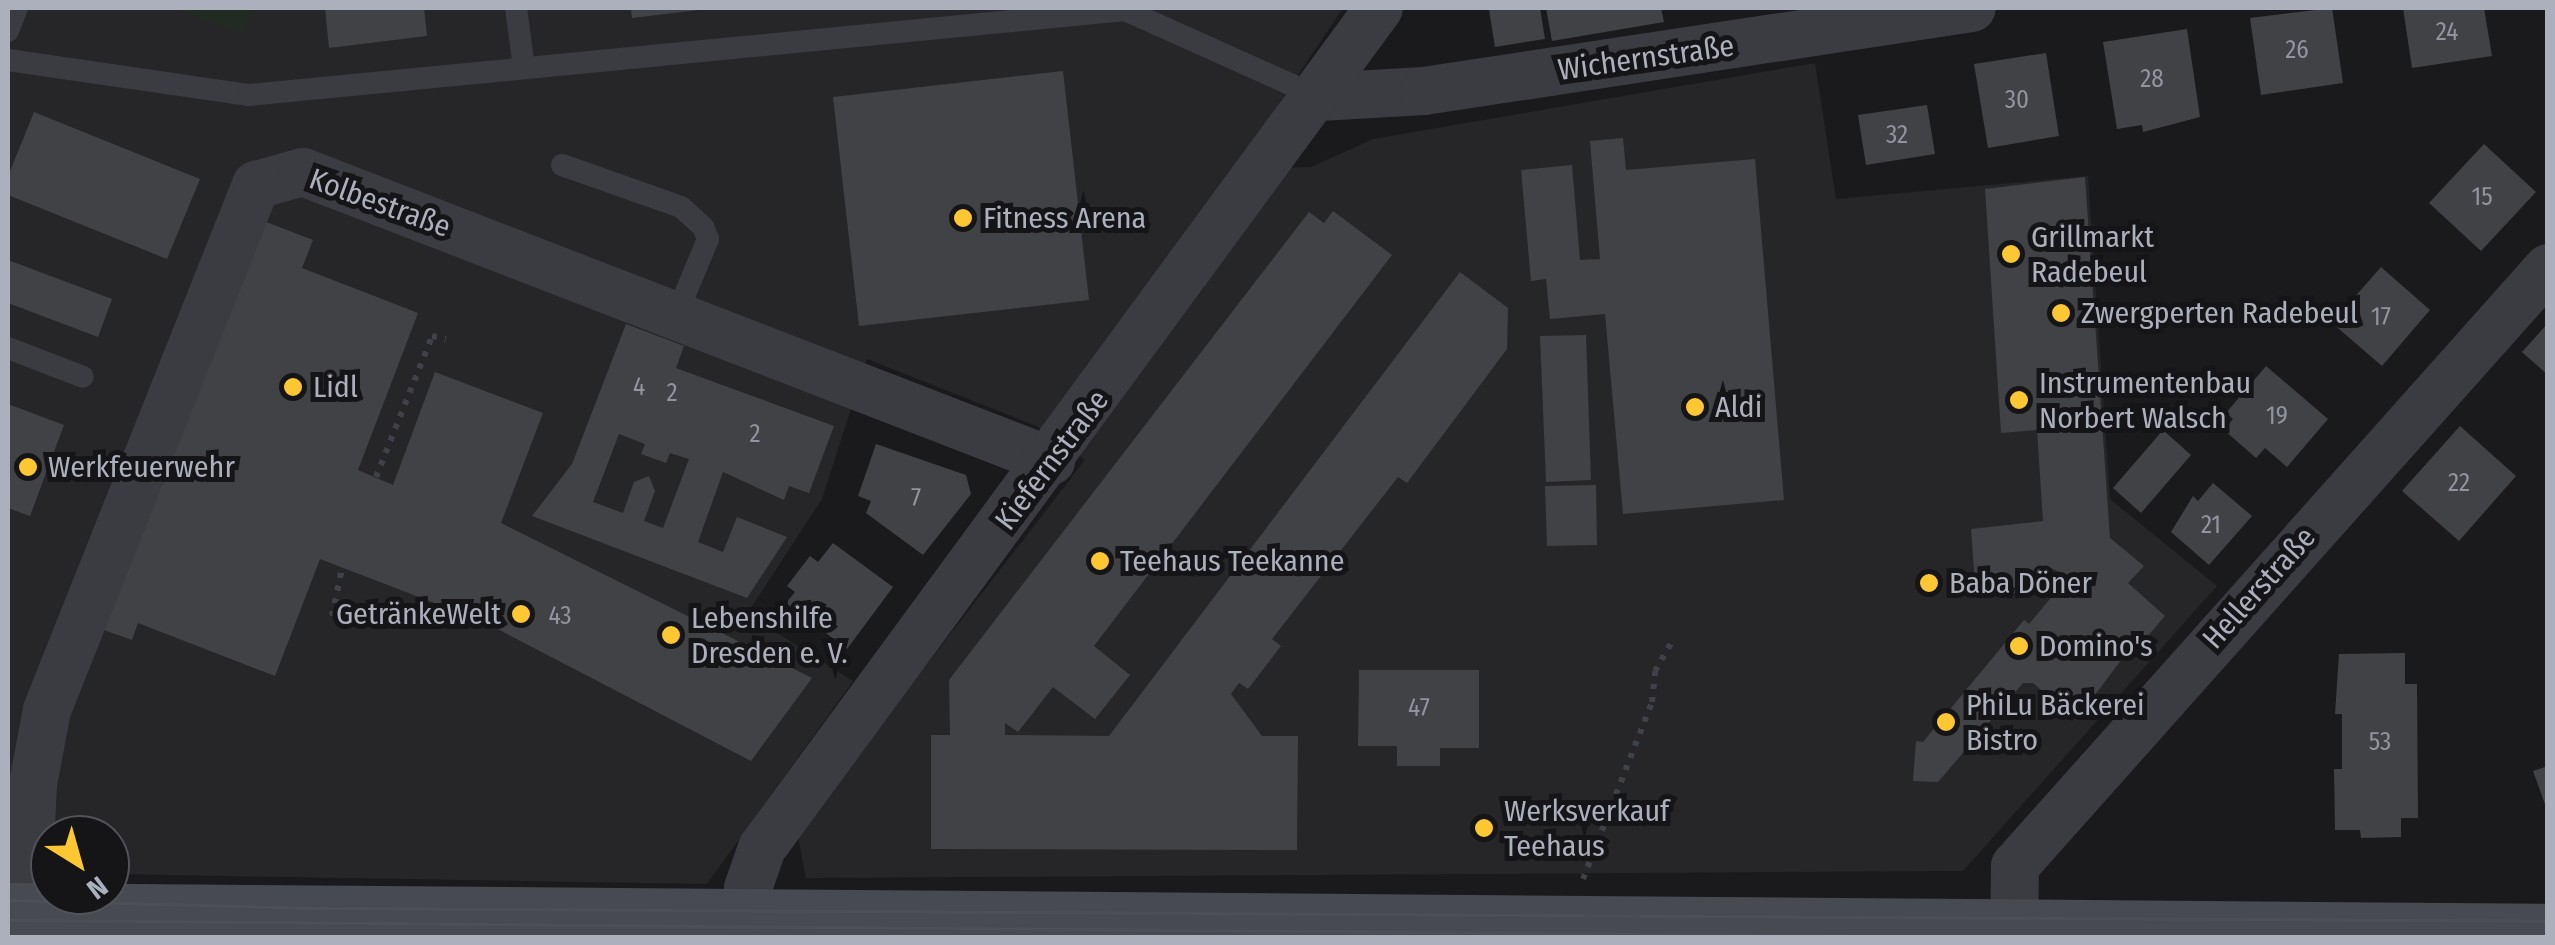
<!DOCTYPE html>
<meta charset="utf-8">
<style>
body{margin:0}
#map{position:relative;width:2555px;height:945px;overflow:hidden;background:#1a1a1c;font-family:"Fira Sans Condensed",sans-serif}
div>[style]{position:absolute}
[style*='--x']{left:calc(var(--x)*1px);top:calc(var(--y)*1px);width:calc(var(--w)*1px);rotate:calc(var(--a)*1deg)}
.built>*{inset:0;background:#262629}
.green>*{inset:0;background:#212b23}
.building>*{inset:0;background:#414246}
.path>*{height:6px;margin-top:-3px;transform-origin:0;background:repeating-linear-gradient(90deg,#404249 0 5px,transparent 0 13px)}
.service>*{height:22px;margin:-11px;padding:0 11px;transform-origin:11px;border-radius:11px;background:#3b3b42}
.minor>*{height:48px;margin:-24px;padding:0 24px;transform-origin:24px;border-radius:24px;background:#3b3b42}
.secondary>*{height:55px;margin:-27.5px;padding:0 27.5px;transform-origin:27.5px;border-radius:27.5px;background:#484a52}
.tram>*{height:2.5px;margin:-1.25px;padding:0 1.25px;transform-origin:1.25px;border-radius:1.25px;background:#4d4f57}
.dots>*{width:28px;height:28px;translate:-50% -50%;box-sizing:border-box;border:5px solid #151517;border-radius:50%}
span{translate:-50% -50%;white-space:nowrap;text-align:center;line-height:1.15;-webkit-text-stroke:10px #151517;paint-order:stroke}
.number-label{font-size:25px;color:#91949e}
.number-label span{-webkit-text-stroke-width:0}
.street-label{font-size:30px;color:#acb0bc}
.poi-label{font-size:30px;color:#acb0bc}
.left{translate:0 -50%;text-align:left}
.right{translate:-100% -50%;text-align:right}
.frame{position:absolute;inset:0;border:10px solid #acb0bc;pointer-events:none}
.north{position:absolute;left:30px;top:815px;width:100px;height:100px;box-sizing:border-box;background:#151517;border:2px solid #515359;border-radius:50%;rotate:143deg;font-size:28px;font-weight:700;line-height:40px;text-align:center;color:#acb0bc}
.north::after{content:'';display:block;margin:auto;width:35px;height:45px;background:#fcc733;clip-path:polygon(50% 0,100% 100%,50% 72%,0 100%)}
</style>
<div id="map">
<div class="built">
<div style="clip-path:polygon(8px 8px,1343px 8px,1235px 169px,1311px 167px,1373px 139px,1815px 63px,1836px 199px,2088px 176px,2110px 499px,2217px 586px,1963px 871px,806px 878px,797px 832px,1085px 460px,1036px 426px,867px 359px,822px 499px,747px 614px,853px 681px,707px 884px,110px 874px,110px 835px,50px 835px,8px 937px)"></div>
</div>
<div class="green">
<div style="clip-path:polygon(173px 8px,253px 8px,243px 34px)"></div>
</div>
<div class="building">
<div style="clip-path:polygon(325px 8px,424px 8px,427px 36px,329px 48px)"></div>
<div style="clip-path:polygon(631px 8px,699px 8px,699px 10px,632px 18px)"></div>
<div style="clip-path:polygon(1540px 8px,1545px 39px,1495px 47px,1489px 10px)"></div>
<div style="clip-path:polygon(1546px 8px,1661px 8px,1664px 22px,1552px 41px)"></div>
<div style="clip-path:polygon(2332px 8px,2343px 83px,2261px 95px,2250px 18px)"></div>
<div style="clip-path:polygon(2403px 8px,2484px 8px,2492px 56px,2412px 68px)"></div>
<div style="clip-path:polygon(2187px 29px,2200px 117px,2143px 132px,2142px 125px,2117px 129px,2103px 42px)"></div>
<div style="clip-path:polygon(2046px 53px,2059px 136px,1988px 148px,1974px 64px)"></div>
<div style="clip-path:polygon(1063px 71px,1089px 300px,859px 326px,833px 97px)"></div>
<div style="clip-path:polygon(1927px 105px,1935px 154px,1866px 165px,1858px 115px)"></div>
<div style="clip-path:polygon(34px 112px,200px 179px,167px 259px,8px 195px,8px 176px)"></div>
<div style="clip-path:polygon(1623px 138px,1626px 170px,1755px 159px,1784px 500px,1623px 514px,1605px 314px,1550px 319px,1546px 279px,1531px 281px,1521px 170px,1572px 165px,1580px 260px,1600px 259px,1590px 141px)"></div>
<div style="clip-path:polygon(2484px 144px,2536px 192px,2481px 251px,2429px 203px)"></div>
<div style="clip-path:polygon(2085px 177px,2110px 538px,2144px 566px,2128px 583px,2165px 616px,2135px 651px,2131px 647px,2076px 720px,2033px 683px,2023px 683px,1938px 782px,1913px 781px,1916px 741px,1923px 742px,2024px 620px,2029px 624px,2069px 576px,2046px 566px,2048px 590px,1976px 597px,1971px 529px,2043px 521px,2037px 430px,2001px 433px,1985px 189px)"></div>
<div style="clip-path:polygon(1333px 211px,1392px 255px,1094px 646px,1130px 675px,1095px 719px,1053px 687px,1018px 732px,1005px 723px,1005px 735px,1109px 736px,1460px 272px,1508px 308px,1507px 349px,1407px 483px,1398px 477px,1272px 639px,1281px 646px,1248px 689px,1239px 683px,1231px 694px,1262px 736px,1298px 736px,1297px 850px,931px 849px,931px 735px,950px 735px,949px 680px,1309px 212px,1324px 223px)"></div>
<div style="clip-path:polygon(261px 220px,313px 240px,302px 268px,418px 313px,358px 470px,393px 485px,435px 372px,543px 413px,501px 523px,812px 678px,751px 761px,484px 622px,320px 559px,275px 676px,138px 623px,132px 640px,101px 629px)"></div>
<div style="clip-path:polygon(8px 260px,112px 299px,98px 337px,8px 303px)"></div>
<div style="clip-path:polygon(2381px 267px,2430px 310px,2382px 366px,2332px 323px)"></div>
<div style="clip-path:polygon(2548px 323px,2548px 375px,2522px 352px)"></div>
<div style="clip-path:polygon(evenodd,626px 324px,684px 346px,676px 368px,834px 426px,809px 493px,789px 486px,784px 500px,723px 472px,698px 542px,723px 552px,737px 517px,787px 537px,747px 598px,532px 516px,572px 464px,626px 324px,619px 434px,645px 444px,641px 454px,666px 463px,670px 453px,689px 459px,663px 528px,644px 521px,655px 491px,649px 476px,634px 482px,623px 513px,593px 502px,619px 434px)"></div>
<div style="clip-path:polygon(1586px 335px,1591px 480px,1546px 482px,1540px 336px)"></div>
<div style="clip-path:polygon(2266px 366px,2328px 419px,2287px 467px,2265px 448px,2256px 458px,2224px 430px,2233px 419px,2226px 413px)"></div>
<div style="clip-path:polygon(8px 404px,64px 425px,30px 516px,8px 508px)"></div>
<div style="clip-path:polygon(2460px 426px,2516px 476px,2459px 541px,2402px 491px)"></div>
<div style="clip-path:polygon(2163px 430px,2191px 455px,2141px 513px,2113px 488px)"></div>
<div style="clip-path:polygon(876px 444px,966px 475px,971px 494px,923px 555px,866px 513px,871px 501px,858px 496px)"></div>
<div style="clip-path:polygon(2213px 483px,2252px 516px,2209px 565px,2171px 532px,2193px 496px,2198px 501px)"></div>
<div style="clip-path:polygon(1596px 485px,1597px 545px,1547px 546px,1545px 486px)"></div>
<div style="clip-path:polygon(833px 543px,893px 587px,847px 649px,786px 603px,795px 592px,787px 586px,810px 556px,818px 562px)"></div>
<div style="clip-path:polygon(2405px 653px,2405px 684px,2417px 684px,2418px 818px,2401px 818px,2401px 837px,2361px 838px,2360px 830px,2335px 830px,2334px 769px,2342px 769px,2342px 714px,2335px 714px,2339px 654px)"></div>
<div style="clip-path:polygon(1359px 670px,1479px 670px,1479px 748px,1440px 748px,1440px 766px,1397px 766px,1397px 746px,1358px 746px)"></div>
<div style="clip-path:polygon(2548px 766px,2548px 809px,2547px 810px,2533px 771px)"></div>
</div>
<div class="path">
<div style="--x:376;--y:477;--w:152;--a:-68.3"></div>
<div style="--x:432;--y:336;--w:14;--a:12"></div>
<div style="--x:332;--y:616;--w:49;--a:-78.2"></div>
<div style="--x:1583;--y:879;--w:190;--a:-68.7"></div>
<div style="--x:1652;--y:702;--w:31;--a:-84"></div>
<div style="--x:1655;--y:671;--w:32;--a:-60"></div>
</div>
<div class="service">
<div style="--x:516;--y:8;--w:61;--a:82.4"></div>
<div style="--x:8;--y:31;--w:25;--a:-69"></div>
<div style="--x:8;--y:60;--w:244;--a:8.3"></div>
<div style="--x:249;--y:95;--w:880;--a:-5.54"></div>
<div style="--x:1125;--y:10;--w:213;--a:24.2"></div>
<div style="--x:562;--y:165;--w:126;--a:19.4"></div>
<div style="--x:681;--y:207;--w:30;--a:42"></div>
<div style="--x:703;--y:227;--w:13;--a:67"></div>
<div style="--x:708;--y:239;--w:83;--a:112.6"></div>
<div style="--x:8;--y:348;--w:80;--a:21.1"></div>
</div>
<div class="minor">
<div style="--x:1319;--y:97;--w:105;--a:-3.3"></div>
<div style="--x:1424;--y:91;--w:554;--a:-8.61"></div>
<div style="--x:27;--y:911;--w:127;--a:-87.3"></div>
<div style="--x:33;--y:784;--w:75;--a:-79.3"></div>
<div style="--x:47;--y:710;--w:565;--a:-68.29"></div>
<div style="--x:256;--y:185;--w:49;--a:-15.5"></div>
<div style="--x:303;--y:172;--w:802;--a:21.12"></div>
<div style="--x:746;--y:919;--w:31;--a:-86"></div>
<div style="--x:748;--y:888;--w:42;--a:-70.7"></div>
<div style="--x:762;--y:848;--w:1042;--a:-53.7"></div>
<div style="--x:2014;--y:938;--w:72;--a:-89.2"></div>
<div style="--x:2015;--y:866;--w:801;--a:-48.29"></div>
</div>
<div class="secondary">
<div style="--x:8;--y:910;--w:2540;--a:0.47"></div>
</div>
<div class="tram">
<div style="--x:8;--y:900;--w:311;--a:1.5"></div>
<div style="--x:319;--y:908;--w:2229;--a:0.33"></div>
<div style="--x:8;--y:920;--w:2090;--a:0.49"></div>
</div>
<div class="dots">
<div style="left:963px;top:218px;background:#fcc733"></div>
<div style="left:2011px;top:254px;background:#fcc733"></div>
<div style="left:2061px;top:313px;background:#fcc733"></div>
<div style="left:293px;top:387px;background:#fcc733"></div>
<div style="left:2019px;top:400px;background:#fcc733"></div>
<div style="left:1695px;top:407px;background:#fcc733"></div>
<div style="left:28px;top:467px;background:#fcc733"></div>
<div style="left:1100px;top:561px;background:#fcc733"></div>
<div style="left:1929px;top:583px;background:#fcc733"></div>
<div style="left:521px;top:614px;background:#fcc733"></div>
<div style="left:671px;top:635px;background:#fcc733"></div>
<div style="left:2019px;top:646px;background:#fcc733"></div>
<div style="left:1946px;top:722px;background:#fcc733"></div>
<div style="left:1484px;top:828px;background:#fcc733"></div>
</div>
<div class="number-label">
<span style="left:2447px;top:32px">24</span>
<span style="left:2297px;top:50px">26</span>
<span style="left:2152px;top:79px">28</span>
<span style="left:2017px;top:100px">30</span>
<span style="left:1897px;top:135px">32</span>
<span style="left:2482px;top:197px">15</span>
<span style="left:2381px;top:317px">17</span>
<span style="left:639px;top:387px">4</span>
<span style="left:672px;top:393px">2</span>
<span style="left:2277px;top:416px">19</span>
<span style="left:755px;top:434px">2</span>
<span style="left:2459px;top:483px">22</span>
<span style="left:916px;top:498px">7</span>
<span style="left:2211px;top:525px">21</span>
<span style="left:560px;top:616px">43</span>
<span style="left:1419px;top:708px">47</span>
<span style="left:2380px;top:742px">53</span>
</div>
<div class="street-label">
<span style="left:1646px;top:58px;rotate:-8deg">Wichernstraße</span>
<span style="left:380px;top:203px;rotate:20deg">Kolbestraße</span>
<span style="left:1052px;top:460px;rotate:-53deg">Kiefernstraße</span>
<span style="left:2259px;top:588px;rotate:-48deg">Hellerstraße</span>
</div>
<div class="poi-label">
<span class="left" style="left:983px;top:218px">Fitness Arena</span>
<span class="left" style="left:2031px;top:254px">Grillmarkt<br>Radebeul</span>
<span class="left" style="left:2081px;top:313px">Zwergperten Radebeul</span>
<span class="left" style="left:2039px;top:400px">Instrumentenbau<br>Norbert Walsch</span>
<span class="left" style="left:313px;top:387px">Lidl</span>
<span class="left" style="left:1715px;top:407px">Aldi</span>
<span class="left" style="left:48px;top:467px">Werkfeuerwehr</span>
<span class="left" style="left:1120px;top:561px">Teehaus Teekanne</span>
<span class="left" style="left:1949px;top:583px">Baba Döner</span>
<span class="right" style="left:501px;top:614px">GetränkeWelt</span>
<span class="left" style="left:691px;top:635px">Lebenshilfe<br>Dresden e. V.</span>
<span class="left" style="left:2039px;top:646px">Domino's</span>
<span class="left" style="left:1966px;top:722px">PhiLu Bäckerei<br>Bistro</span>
<span class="left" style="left:1504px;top:828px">Werksverkauf<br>Teehaus</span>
</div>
<div class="frame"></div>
<div class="north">N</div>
</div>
